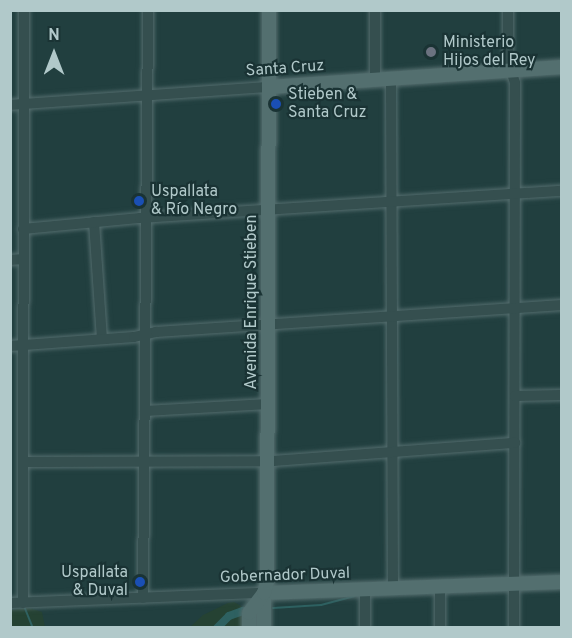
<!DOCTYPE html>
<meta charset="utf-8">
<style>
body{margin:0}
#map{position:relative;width:572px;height:638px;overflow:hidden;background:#213f3f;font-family:Overpass,sans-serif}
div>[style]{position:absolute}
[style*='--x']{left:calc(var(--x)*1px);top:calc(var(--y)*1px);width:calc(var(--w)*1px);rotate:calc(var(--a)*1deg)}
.green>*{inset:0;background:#254233}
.stream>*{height:2px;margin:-1px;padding:0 1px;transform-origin:1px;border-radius:1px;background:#2e6161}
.canal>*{height:8px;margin:-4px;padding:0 4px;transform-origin:4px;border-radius:4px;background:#2e6161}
.roads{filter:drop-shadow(0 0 2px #536c6d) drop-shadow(0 0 2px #536c6d)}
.minor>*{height:10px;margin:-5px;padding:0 5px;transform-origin:5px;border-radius:5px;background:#354f4f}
.major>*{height:14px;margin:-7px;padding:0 7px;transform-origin:7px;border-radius:7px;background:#536f6f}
.dots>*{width:16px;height:16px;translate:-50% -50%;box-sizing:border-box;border:3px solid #1a3334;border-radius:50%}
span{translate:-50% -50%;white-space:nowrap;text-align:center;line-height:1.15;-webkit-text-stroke:4.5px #1a3334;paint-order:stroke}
.poi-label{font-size:16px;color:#b1c9ca}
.left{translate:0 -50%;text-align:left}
.right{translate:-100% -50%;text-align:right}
.street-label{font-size:16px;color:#b1c9ca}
.frame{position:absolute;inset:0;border:12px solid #b1c9ca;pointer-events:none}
.north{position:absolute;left:24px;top:24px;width:60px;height:60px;-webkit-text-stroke:4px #1a3334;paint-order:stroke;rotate:0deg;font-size:16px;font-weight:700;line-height:24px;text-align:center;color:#b1c9ca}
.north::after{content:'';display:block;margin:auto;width:21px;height:27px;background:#b1c9ca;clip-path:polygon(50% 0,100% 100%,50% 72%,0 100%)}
</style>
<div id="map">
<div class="green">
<div style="clip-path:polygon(228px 603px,234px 602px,241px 606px,243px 627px,189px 628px,203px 615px)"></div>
<div style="clip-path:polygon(29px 608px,42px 612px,45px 627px,11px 627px,11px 610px)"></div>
</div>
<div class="stream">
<div style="--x:24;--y:606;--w:24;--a:68"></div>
<div style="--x:273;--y:608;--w:48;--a:-3.6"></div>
<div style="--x:321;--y:605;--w:34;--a:-15"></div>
</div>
<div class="canal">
<div style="--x:217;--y:628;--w:17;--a:-45"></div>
<div style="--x:229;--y:616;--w:15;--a:-20"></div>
</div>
<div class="roads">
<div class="minor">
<div style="--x:375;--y:10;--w:70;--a:90"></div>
<div style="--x:508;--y:10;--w:50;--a:90"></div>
<div style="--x:508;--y:60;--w:24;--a:73"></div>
<div style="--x:515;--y:83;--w:545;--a:90.11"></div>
<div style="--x:391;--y:78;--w:510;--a:89.78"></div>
<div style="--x:10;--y:105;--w:260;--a:-4"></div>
<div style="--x:94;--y:222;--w:117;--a:86.1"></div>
<div style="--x:23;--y:229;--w:118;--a:-5.4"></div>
<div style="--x:140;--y:218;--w:423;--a:-3.7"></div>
<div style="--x:10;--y:260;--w:13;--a:-4"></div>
<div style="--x:10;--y:346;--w:124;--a:-4.2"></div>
<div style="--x:134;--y:337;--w:23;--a:-13"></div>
<div style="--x:156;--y:332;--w:407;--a:-3.8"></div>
<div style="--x:515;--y:396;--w:47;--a:-1.2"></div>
<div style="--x:145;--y:411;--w:123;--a:-3.3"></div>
<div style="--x:23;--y:462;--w:250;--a:-0.2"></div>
<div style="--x:273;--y:461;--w:243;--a:-4.3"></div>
<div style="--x:143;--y:598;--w:588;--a:-89.51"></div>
<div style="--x:10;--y:603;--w:254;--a:-2.3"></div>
<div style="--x:23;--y:603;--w:593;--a:-89.9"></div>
<div style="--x:365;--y:628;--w:38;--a:-90"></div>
<div style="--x:440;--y:628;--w:41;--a:-90"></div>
</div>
<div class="major">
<div style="--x:269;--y:87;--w:294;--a:-3.9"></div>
<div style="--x:264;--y:593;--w:298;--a:-2.1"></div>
<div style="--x:264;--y:593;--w:35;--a:90"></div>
<div style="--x:249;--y:628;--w:15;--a:-90"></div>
<div style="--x:249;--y:613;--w:25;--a:-53"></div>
<div style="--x:264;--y:593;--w:11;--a:-75"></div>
<div style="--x:267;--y:582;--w:572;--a:-89.8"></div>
</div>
</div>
<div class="dots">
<div style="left:431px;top:52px;background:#6b7280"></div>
<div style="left:276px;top:104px;background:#1a4fb4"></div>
<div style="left:139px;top:201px;background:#1a4fb4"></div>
<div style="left:140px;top:582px;background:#1a4fb4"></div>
</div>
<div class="poi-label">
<span class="left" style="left:443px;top:52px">Ministerio<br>Hijos del Rey</span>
<span class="left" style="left:288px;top:104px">Stieben &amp;<br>Santa Cruz</span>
<span class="left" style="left:151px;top:201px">Uspallata<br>&amp; Río Negro</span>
<span class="right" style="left:128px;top:582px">Uspallata<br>&amp; Duval</span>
</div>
<div class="street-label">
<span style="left:285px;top:69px;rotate:-4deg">Santa Cruz</span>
<span style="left:252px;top:302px;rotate:-90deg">Avenida Enrique Stieben</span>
<span style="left:285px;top:576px;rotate:-2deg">Gobernador Duval</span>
</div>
<div class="frame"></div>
<div class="north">N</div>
</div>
